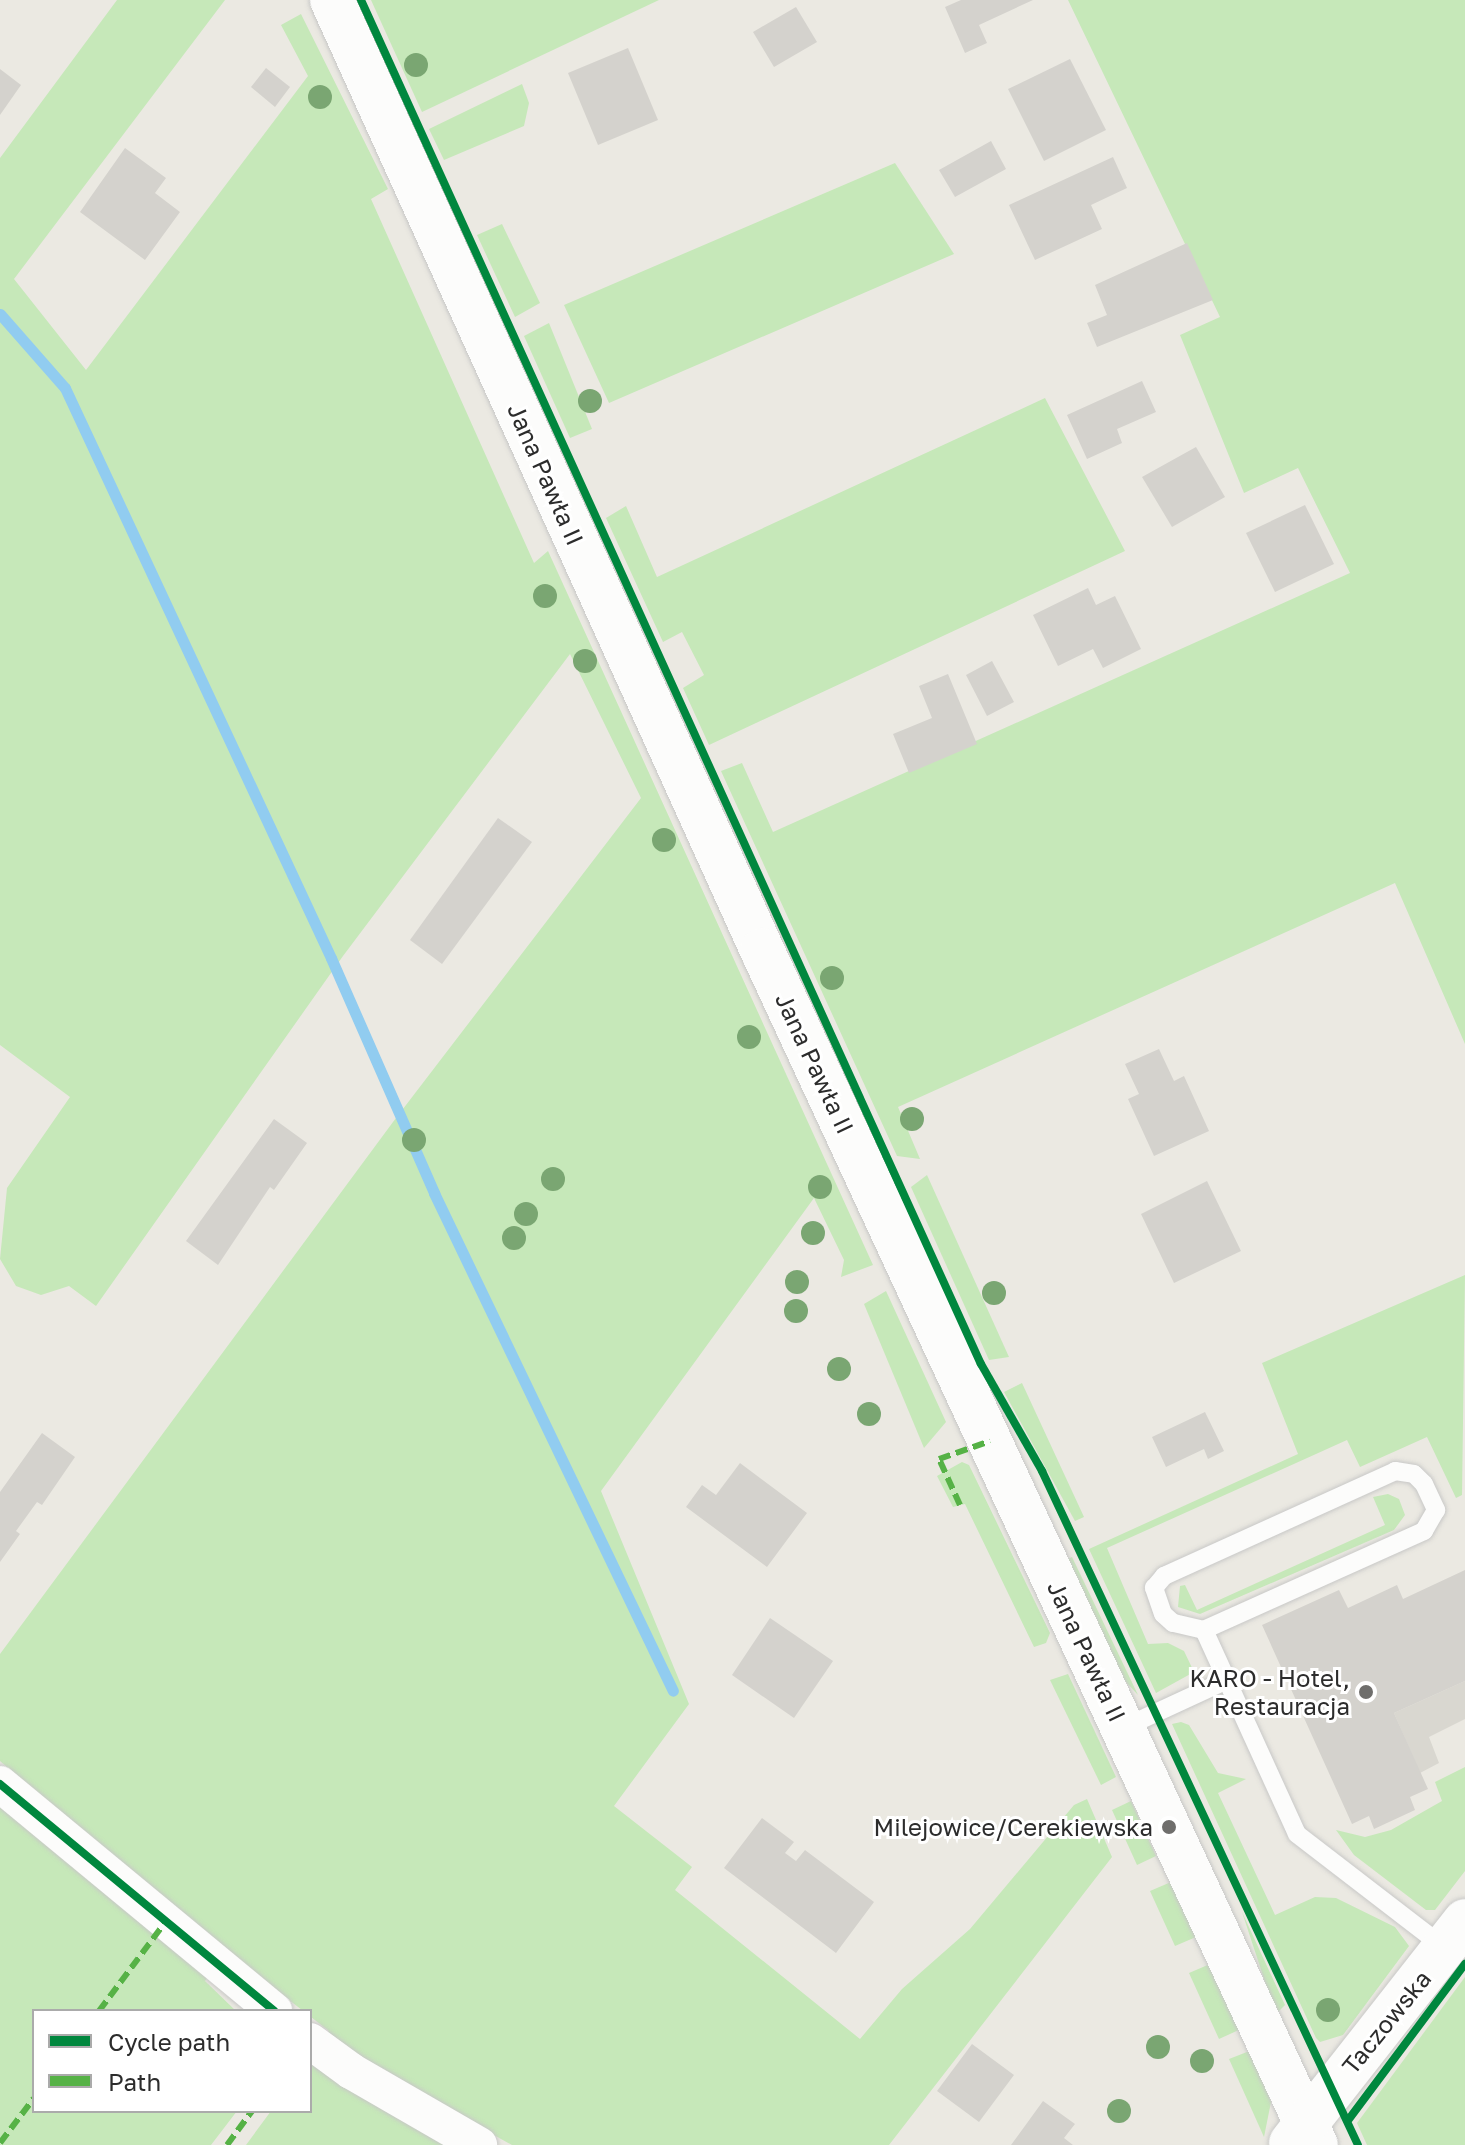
<!DOCTYPE html>
<meta charset="utf-8">
<style>
body{margin:0}
#map{position:relative;width:1465px;height:2145px;overflow:hidden;background:#ebe9e2;font-family:"Golos Text",sans-serif}
div>[style]{position:absolute}
[style*='--x']{left:calc(var(--x)*1px);top:calc(var(--y)*1px);width:calc(var(--w)*1px);rotate:calc(var(--a)*1deg)}
.green>*{inset:0;background:#c6e8b9}
.plaza>*{inset:0;background:#d9d7d0}
.stream>*{height:11px;margin:-5.5px;padding:0 5.5px;transform-origin:5.5px;border-radius:5.5px;background:#91ccf0}
.building>*{inset:0;background:#d4d2cd}
.roads{filter:drop-shadow(0 0 2px #c8c8c7) drop-shadow(0 0 2px #c8c8c7)}
.lane>*{height:18px;margin:-9px;padding:0 9px;transform-origin:9px;border-radius:9px;background:#fcfcfb}
.street>*{height:36px;margin:-18px;padding:0 18px;transform-origin:18px;border-radius:18px;background:#fcfcfb}
.secondary>*{height:44px;margin:-22px;padding:0 22px;transform-origin:22px;border-radius:22px;background:#fcfcfb}
.quiet>*{height:6px;margin-top:-3px;transform-origin:0;background:repeating-linear-gradient(90deg,#56b246 0 12px,transparent 0 18px)}
.cycleway>*{height:8px;margin:-4px;padding:0 4px;transform-origin:4px;border-radius:4px;background:#00873e}
.trees>*{width:24px;height:24px;margin:-12px;border-radius:50%;background:#7aa672}
.dots>*{width:22px;height:22px;translate:-50% -50%;box-sizing:border-box;border:4px solid #fff;border-radius:50%}
span{translate:-50% -50%;white-space:nowrap;text-align:center;line-height:1.15;-webkit-text-stroke:6px #fff;paint-order:stroke}
.street-label{font-size:24px;color:#2c2c2c}
.poi-label{font-size:24px;color:#2c2c2c}
.right{translate:-100% -50%;text-align:right}
.legend{position:absolute;left:32px;top:2009px;width:280px;height:104px;box-sizing:border-box;background:#fff;border:2px solid #ababab;margin:0;padding:10px 14px;list-style:none;font-size:24px;color:#2c2c2c}
.legend li{display:flex;align-items:center;gap:16px;height:40px}
.legend b{width:40px;border:2px solid #ababab}
</style>
<div id="map">
<div class="green">
<div style="clip-path:polygon(117px 0,225px 0,14px 279px,86px 370px,308px 76px,281px 25px,301px 14px,388px 189px,371px 199px,534px 563px,548px 551px,873px 1265px,841px 1277px,844px 1260px,814px 1198px,601px 1491px,689px 1704px,614px 1806px,692px 1867px,675px 1890px,860px 2039px,902px 1989px,970px 1929px,1074px 1805px,1087px 1799px,1112px 1857px,889px 2145px,512px 2145px,409px 2088px,453px 2145px,246px 2145px,271px 2111px,310px 2111px,310px 2057px,329px 2031px,226px 1951px,205px 1981px,236px 2011px,34px 2011px,34px 2111px,237px 2111px,211px 2145px,0 2145px,0 1802px,46px 1801px,0 1761px,0 1654px,393px 1122px,641px 798px,570px 654px,343px 956px,96px 1306px,69px 1286px,41px 1295px,16px 1286px,0 1259px,7px 1188px,70px 1097px,0 1045px,0 158px)"></div>
<div style="clip-path:polygon(371px 0,659px 0,422px 112px)"></div>
<div style="clip-path:polygon(1068px 0,1465px 0,1465px 1044px,1395px 883px,898px 1107px,920px 1159px,897px 1156px,721px 771px,742px 763px,773px 832px,1350px 573px,1298px 468px,1244px 493px,1180px 335px,1220px 317px)"></div>
<div style="clip-path:polygon(522px 84px,529px 103px,524px 126px,444px 160px,429px 129px)"></div>
<div style="clip-path:polygon(895px 163px,954px 254px,609px 403px,564px 305px)"></div>
<div style="clip-path:polygon(502px 224px,540px 303px,515px 317px,477px 235px)"></div>
<div style="clip-path:polygon(549px 323px,592px 429px,570px 438px,524px 336px)"></div>
<div style="clip-path:polygon(1045px 398px,1125px 551px,709px 745px,683px 688px,704px 675px,682px 632px,663px 642px,606px 518px,626px 506px,657px 577px)"></div>
<div style="clip-path:polygon(927px 1175px,1009px 1357px,989px 1360px,911px 1187px)"></div>
<div style="clip-path:polygon(1465px 1275px,1462px 1495px,1456px 1498px,1427px 1437px,1360px 1467px,1347px 1440px,1107px 1548px,1148px 1644px,1168px 1643px,1184px 1651px,1194px 1672px,1156px 1693px,1089px 1549px,1298px 1454px,1262px 1363px)"></div>
<div style="clip-path:polygon(886px 1291px,946px 1422px,924px 1448px,864px 1304px)"></div>
<div style="clip-path:polygon(1022px 1383px,1084px 1517px,1075px 1521px,1004px 1392px)"></div>
<div style="clip-path:polygon(962px 1462px,969px 1465px,1050px 1633px,1046px 1643px,1034px 1647px,965px 1504px,953px 1507px,937px 1476px)"></div>
<div style="clip-path:polygon(1388px 1494px,1399px 1499px,1405px 1515px,1394px 1530px,1200px 1614px,1178px 1607px,1180px 1586px,1185px 1585px,1197px 1610px,1385px 1525px,1373px 1497px)"></div>
<div style="clip-path:polygon(1072px 1557px,1138px 1695px,1114px 1669px,1068px 1559px)"></div>
<div style="clip-path:polygon(1068px 1674px,1116px 1777px,1101px 1785px,1050px 1680px)"></div>
<div style="clip-path:polygon(1181px 1722px,1189px 1725px,1218px 1773px,1246px 1779px,1218px 1793px,1275px 1915px,1315px 1897px,1336px 1898px,1395px 1927px,1409px 1946px,1343px 2035px,1320px 2042px,1316px 2038px,1172px 1724px)"></div>
<div style="clip-path:polygon(1465px 1767px,1465px 1871px,1435px 1910px,1426px 1910px,1354px 1855px,1336px 1830px,1365px 1837px,1391px 1830px,1442px 1801px,1435px 1782px)"></div>
<div style="clip-path:polygon(1131px 1801px,1156px 1856px,1137px 1865px,1112px 1810px)"></div>
<div style="clip-path:polygon(1171px 1882px,1196px 1937px,1175px 1946px,1150px 1891px)"></div>
<div style="clip-path:polygon(1242px 1912px,1285px 2005px,1277px 2013px,1268px 1991px)"></div>
<div style="clip-path:polygon(1210px 1964px,1241px 2029px,1219px 2039px,1189px 1973px)"></div>
<div style="clip-path:polygon(1465px 1977px,1465px 2145px,1367px 2145px,1357px 2123px)"></div>
<div style="clip-path:polygon(1252px 2050px,1271px 2102px,1264px 2137px,1229px 2059px)"></div>
</div>
<div class="plaza">
<div style="clip-path:polygon(1465px 1681px,1465px 1719px,1429px 1737px,1439px 1763px,1420px 1773px,1394px 1713px)"></div>
</div>
<div class="stream">
<div style="--x:0;--y:314;--w:98;--a:48.7"></div>
<div style="--x:65;--y:388;--w:629;--a:64.98"></div>
<div style="--x:331;--y:958;--w:257;--a:66.3"></div>
<div style="--x:434;--y:1193;--w:552;--a:64.36"></div>
</div>
<div class="building">
<div style="clip-path:polygon(961px 0,1033px 0,979px 25px,987px 43px,965px 53px,945px 7px)"></div>
<div style="clip-path:polygon(796px 7px,817px 42px,774px 67px,753px 32px)"></div>
<div style="clip-path:polygon(628px 48px,658px 120px,598px 145px,568px 73px)"></div>
<div style="clip-path:polygon(1070px 59px,1106px 130px,1044px 161px,1008px 89px)"></div>
<div style="clip-path:polygon(266px 68px,290px 87px,275px 107px,251px 87px)"></div>
<div style="clip-path:polygon(0 69px,21px 85px,0 115px)"></div>
<div style="clip-path:polygon(991px 141px,1006px 169px,955px 197px,939px 170px)"></div>
<div style="clip-path:polygon(125px 148px,166px 178px,155px 193px,180px 212px,145px 260px,80px 212px)"></div>
<div style="clip-path:polygon(1113px 157px,1127px 188px,1091px 205px,1102px 229px,1035px 260px,1009px 205px)"></div>
<div style="clip-path:polygon(1187px 243px,1213px 300px,1097px 347px,1087px 323px,1107px 315px,1095px 285px)"></div>
<div style="clip-path:polygon(1142px 381px,1156px 412px,1117px 429px,1122px 443px,1087px 459px,1067px 415px)"></div>
<div style="clip-path:polygon(1196px 447px,1225px 497px,1172px 527px,1142px 477px)"></div>
<div style="clip-path:polygon(1305px 505px,1334px 564px,1275px 592px,1246px 533px)"></div>
<div style="clip-path:polygon(1088px 588px,1096px 605px,1115px 596px,1141px 649px,1103px 668px,1093px 649px,1058px 666px,1033px 615px)"></div>
<div style="clip-path:polygon(992px 661px,1014px 702px,987px 716px,966px 675px)"></div>
<div style="clip-path:polygon(948px 674px,977px 744px,909px 773px,893px 734px,932px 718px,919px 686px)"></div>
<div style="clip-path:polygon(498px 818px,532px 842px,442px 964px,410px 940px)"></div>
<div style="clip-path:polygon(1159px 1049px,1174px 1081px,1184px 1076px,1209px 1131px,1154px 1156px,1128px 1099px,1139px 1094px,1125px 1064px)"></div>
<div style="clip-path:polygon(274px 1119px,307px 1143px,274px 1190px,270px 1187px,218px 1265px,186px 1241px)"></div>
<div style="clip-path:polygon(1207px 1181px,1241px 1251px,1174px 1283px,1141px 1214px)"></div>
<div style="clip-path:polygon(1205px 1412px,1224px 1451px,1208px 1459px,1204px 1449px,1166px 1467px,1152px 1437px)"></div>
<div style="clip-path:polygon(42px 1433px,75px 1457px,42px 1505px,37px 1502px,16px 1531px,20px 1534px,0 1562px,0 1492px)"></div>
<div style="clip-path:polygon(740px 1463px,807px 1513px,767px 1567px,686px 1507px,702px 1485px,716px 1495px)"></div>
<div style="clip-path:polygon(1465px 1570px,1465px 1681px,1394px 1713px,1428px 1789px,1410px 1797px,1415px 1810px,1374px 1829px,1369px 1816px,1352px 1824px,1262px 1625px,1339px 1590px,1348px 1608px,1397px 1585px,1403px 1599px)"></div>
<div style="clip-path:polygon(770px 1618px,833px 1661px,794px 1718px,732px 1675px)"></div>
<div style="clip-path:polygon(762px 1818px,794px 1842px,785px 1853px,796px 1861px,805px 1850px,874px 1902px,836px 1953px,724px 1868px)"></div>
<div style="clip-path:polygon(972px 2044px,1014px 2075px,979px 2122px,937px 2091px)"></div>
<div style="clip-path:polygon(1043px 2101px,1075px 2124px,1064px 2138px,1073px 2145px,1011px 2145px)"></div>
</div>
<div class="roads">
<div class="lane">
<div style="--x:1204;--y:1630;--w:32;--a:-167"></div>
<div style="--x:1173;--y:1623;--w:13;--a:-138"></div>
<div style="--x:1163;--y:1614;--w:28;--a:-109"></div>
<div style="--x:1154;--y:1588;--w:16;--a:-50"></div>
<div style="--x:1164;--y:1576;--w:254;--a:-24.4"></div>
<div style="--x:1395;--y:1471;--w:19;--a:9"></div>
<div style="--x:1414;--y:1474;--w:14;--a:45"></div>
<div style="--x:1424;--y:1484;--w:29;--a:65"></div>
<div style="--x:1436;--y:1510;--w:24;--a:120"></div>
<div style="--x:1424;--y:1531;--w:241;--a:155.8"></div>
<div style="--x:1204;--y:1630;--w:224;--a:65.5"></div>
<div style="--x:1297;--y:1834;--w:187;--a:37.6"></div>
<div style="--x:1123;--y:1728;--w:115;--a:-24.8"></div>
</div>
<div class="street">
<div style="--x:0;--y:1784;--w:356;--a:39.6"></div>
<div style="--x:310;--y:2041;--w:51;--a:36.2"></div>
<div style="--x:351;--y:2071;--w:148;--a:30"></div>
</div>
<div class="secondary">
<div style="--x:332;--y:0;--w:1043;--a:65.65"></div>
<div style="--x:762;--y:950;--w:1317;--a:65.13"></div>
<div style="--x:1291;--y:2143;--w:282;--a:-51.9"></div>
</div>
</div>
<div class="quiet">
<div style="--x:960;--y:1505;--w:51;--a:-114.5"></div>
<div style="--x:939;--y:1459;--w:54;--a:-19.4"></div>
<div style="--x:99;--y:2011;--w:112;--a:-53.3"></div>
<div style="--x:0;--y:2143;--w:56;--a:-52.9"></div>
<div style="--x:227;--y:2145;--w:42;--a:-53.7"></div>
</div>
<div class="cycleway">
<div style="--x:361;--y:0;--w:1498;--a:65.56"></div>
<div style="--x:981;--y:1364;--w:123;--a:60.3"></div>
<div style="--x:1042;--y:1471;--w:744;--a:64.88"></div>
<div style="--x:0;--y:1784;--w:356;--a:39.6"></div>
<div style="--x:1349;--y:2119;--w:194;--a:-53.2"></div>
</div>
<div class="trees">
<div style="left:416px;top:65px"></div>
<div style="left:320px;top:97px"></div>
<div style="left:590px;top:401px"></div>
<div style="left:545px;top:596px"></div>
<div style="left:585px;top:661px"></div>
<div style="left:664px;top:840px"></div>
<div style="left:832px;top:978px"></div>
<div style="left:749px;top:1037px"></div>
<div style="left:912px;top:1119px"></div>
<div style="left:414px;top:1140px"></div>
<div style="left:553px;top:1179px"></div>
<div style="left:820px;top:1187px"></div>
<div style="left:526px;top:1214px"></div>
<div style="left:813px;top:1233px"></div>
<div style="left:514px;top:1238px"></div>
<div style="left:797px;top:1282px"></div>
<div style="left:994px;top:1293px"></div>
<div style="left:796px;top:1311px"></div>
<div style="left:839px;top:1369px"></div>
<div style="left:869px;top:1414px"></div>
<div style="left:1328px;top:2010px"></div>
<div style="left:1158px;top:2047px"></div>
<div style="left:1202px;top:2061px"></div>
<div style="left:1119px;top:2111px"></div>
</div>
<div class="dots">
<div style="left:1366px;top:1692px;background:#6f6e6c"></div>
<div style="left:1169px;top:1827px;background:#6f6e6c"></div>
</div>
<div class="street-label">
<span style="left:546px;top:474px;rotate:66deg">Jana Pawła II</span>
<span style="left:815px;top:1063px;rotate:65deg">Jana Pawła II</span>
<span style="left:1087px;top:1651px;rotate:65deg">Jana Pawła II</span>
<span style="left:1386px;top:2022px;rotate:-51deg">Taczowska</span>
</div>
<div class="poi-label">
<span class="right" style="left:1350px;top:1692px">KARO - Hotel,<br>Restauracja</span>
<span class="right" style="left:1153px;top:1827px">Milejowice/Cerekiewska</span>
</div>
<ul class="legend">
<li><b style="height:10px;background:#00873e"></b>Cycle path</li>
<li><b style="height:10px;background:#56b246"></b>Path</li>
</ul>
</div>
